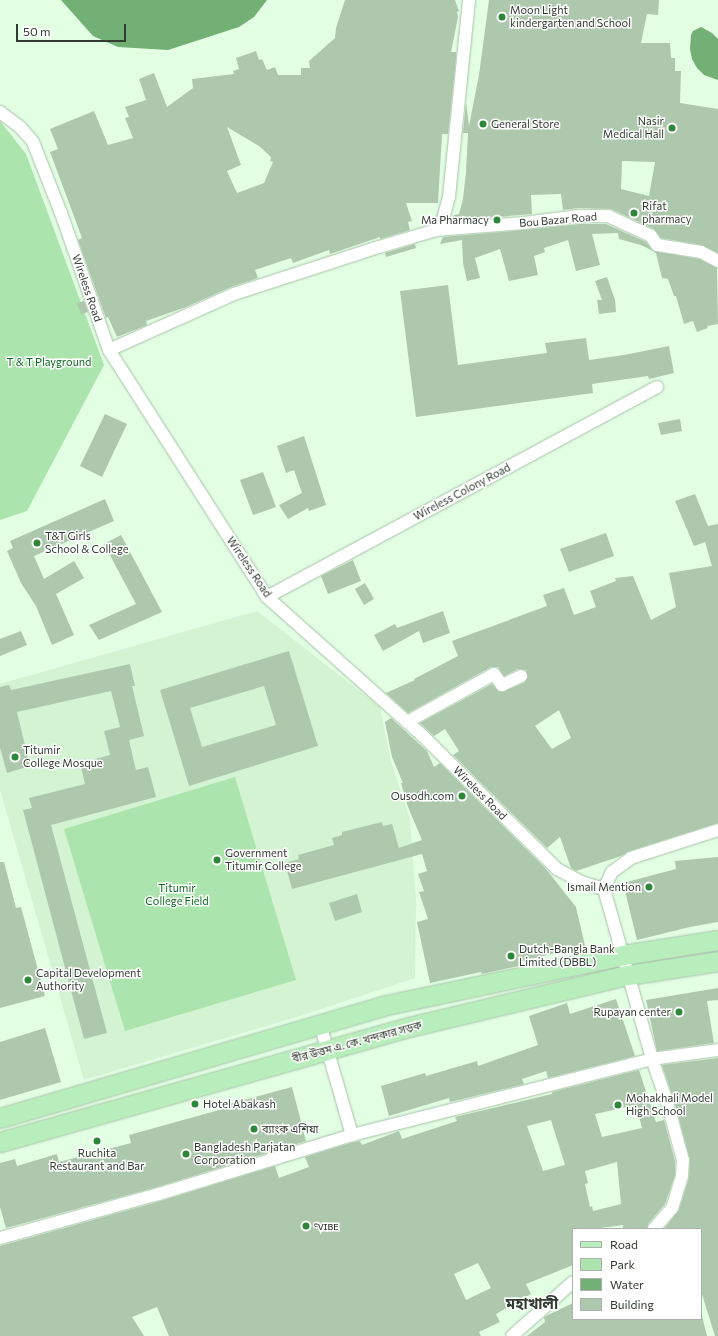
<!DOCTYPE html>
<meta charset="utf-8">
<style>
body{margin:0}
#map{position:relative;width:718px;height:1336px;overflow:hidden;background:#e2fee3;font-family:Commissioner,"Noto Sans Bengali",sans-serif}
div>[style]{position:absolute}
[style*='--x']{left:calc(var(--x)*1px);top:calc(var(--y)*1px);width:calc(var(--w)*1px);rotate:calc(var(--a)*1deg)}
.built>*{inset:0;background:#d3f3d3}
.green>*{inset:0;background:#abe4ac}
.water>*{inset:0;background:#73b076}
.building>*{inset:0;background:#aec8ae}
.roads{filter:drop-shadow(0 0 1px #a8c2a8) drop-shadow(0 0 1px #a8c2a8)}
.minor>*{height:12px;margin:-6px;padding:0 6px;transform-origin:6px;border-radius:6px;background:#fff}
.primary>*{height:19px;margin:-9.5px;padding:0 9.5px;transform-origin:9.5px;border-radius:9.5px;background:#b8eebb}
.dots>*{width:11px;height:11px;translate:-50% -50%;box-sizing:border-box;border:2px solid #fff;border-radius:50%}
span{translate:-50% -50%;white-space:nowrap;text-align:center;line-height:1.15;-webkit-text-stroke:3px #fff;paint-order:stroke}
.poi-label{font-size:11px;color:#313b31}
.left{translate:0 -50%;text-align:left}
.right{translate:-100% -50%;text-align:right}
.street-label{font-size:11px;color:#313b31}
.park-label{font-size:11px;color:#0d691f}
.district-label{font-size:15px;color:#313b31;font-weight:700}
.legend{position:absolute;left:572px;top:1228px;width:130px;height:92px;box-sizing:border-box;background:#fff;border:1px solid #adb1ad;margin:0;padding:5px 7px;list-style:none;font-size:12px;color:#313b31}
.legend li{display:flex;align-items:center;gap:8px;height:20px}
.legend b{width:20px;border:1px solid #adb1ad}
.scale{position:absolute;left:16px;top:24px;width:110px;height:18px;box-sizing:border-box;border:2px solid #313b31;border-top:0;padding-left:5px;font-size:12px;line-height:14px;white-space:nowrap;color:#313b31;-webkit-text-stroke:3px #fff;paint-order:stroke}
</style>
<div id="map">
<div class="built">
<div style="clip-path:polygon(257px 611px,380px 707px,390px 758px,410px 820px,416px 900px,415px 978px,300px 1016px,84px 1080px,0 790px,0 684px)"></div>
</div>
<div class="green">
<div style="clip-path:polygon(0 121px,26px 154px,104px 365px,27px 511px,0 520px)"></div>
<div style="clip-path:polygon(235px 777px,296px 980px,125px 1031px,64px 829px)"></div>
</div>
<div class="water">
<div style="clip-path:polygon(61px 0,267px 0,254px 17px,239px 27px,168px 50px,118px 47px,93px 36px)"></div>
<div style="clip-path:polygon(701px 27px,712px 33px,718px 39px,718px 80px,704px 75px,697px 68px,692px 59px,690px 49px,691px 35px,693px 31px)"></div>
</div>
<div class="building">
<div style="clip-path:polygon(evenodd,345px 0,455px 0,459px 11px,457px 12px,458px 17px,451px 52px,456px 52px,456px 58px,448px 134px,442px 134px,438px 203px,406px 203px,412px 221px,408px 222px,410px 230px,380px 239px,380px 237px,330px 254px,329px 250px,293px 263px,291px 258px,255px 270px,258px 278px,231px 287px,186px 307px,146px 321px,147px 325px,117px 337px,108px 317px,106px 318px,78px 240px,82px 238px,50px 152px,58px 149px,50px 129px,94px 111px,108px 145px,133px 138px,125px 118px,129px 117px,125px 107px,146px 100px,139px 79px,154px 73px,167px 107px,193px 88px,192px 79px,234px 74px,233px 71px,239px 69px,236px 58px,256px 51px,259px 60px,262px 59px,267px 70px,275px 67px,278px 75px,301px 75px,301px 68px,310px 68px,309px 61px,335px 38px,336px 28px,345px 0,227px 127px,259px 146px,271px 157px,270px 161px,273px 162px,264px 183px,237px 193px,227px 171px,241px 165px,227px 127px)"></div>
<div style="clip-path:polygon(evenodd,489px 0,659px 0,658px 15px,647px 14px,641px 43px,670px 43px,671px 58px,675px 58px,675px 71px,681px 71px,680px 103px,718px 109px,718px 253px,702px 245px,661px 238px,654px 229px,611px 209px,579px 208px,563px 210px,561px 194px,531px 195px,532px 214px,451px 221px,454px 215px,459px 214px,463px 199px,466px 172px,468px 133px,463px 133px,466px 103px,469px 126px,479px 75px,489px 0,622px 161px,655px 162px,649px 196px,621px 189px,622px 161px)"></div>
<div style="clip-path:polygon(579px 224px,606px 224px,646px 242px,653px 251px,641px 245px,619px 239px,618px 233px,592px 234px,600px 265px,576px 271px,568px 240px,544px 248px,545px 252px,534px 256px,538px 275px,509px 281px,500px 249px,475px 258px,480px 278px,467px 281px,463px 263px,462px 240px,440px 244px,443px 237px,525px 230px)"></div>
<div style="clip-path:polygon(415px 244px,416px 248px,386px 257px,385px 253px)"></div>
<div style="clip-path:polygon(653px 251px,699px 259px,717px 268px,718px 324px,707px 326px,708px 328px,697px 332px,693px 321px,684px 324px,676px 296px,674px 296px,668px 279px,662px 278px,656px 253px)"></div>
<div style="clip-path:polygon(607px 277px,615px 300px,616px 312px,599px 314px,597px 300px,602px 300px,595px 281px)"></div>
<div style="clip-path:polygon(448px 285px,458px 365px,547px 353px,545px 343px,586px 338px,589px 360px,624px 355px,669px 346px,674px 373px,649px 379px,648px 376px,592px 384px,593px 393px,416px 417px,400px 291px)"></div>
<div style="clip-path:polygon(84px 301px,88px 312px,81px 314px,77px 303px)"></div>
<div style="clip-path:polygon(105px 414px,127px 424px,102px 477px,80px 466px)"></div>
<div style="clip-path:polygon(680px 419px,682px 431px,661px 435px,658px 423px)"></div>
<div style="clip-path:polygon(304px 436px,326px 505px,309px 511px,308px 508px,288px 519px,279px 505px,302px 493px,294px 470px,286px 473px,277px 446px)"></div>
<div style="clip-path:polygon(263px 472px,276px 507px,253px 515px,240px 480px)"></div>
<div style="clip-path:polygon(evenodd,695px 494px,708px 526px,718px 524px,718px 823px,629px 851px,621px 856px,576px 871px,571px 868px,560px 837px,547px 848px,453px 755px,459px 751px,445px 729px,434px 736px,420px 723px,492px 684px,498px 691px,502px 692px,524px 683px,528px 677px,526px 670px,518px 669px,504px 676px,498px 667px,491px 667px,408px 713px,386px 693px,415px 680px,414px 679px,458px 656px,452px 641px,547px 606px,543px 595px,564px 588px,574px 615px,596px 607px,590px 591px,616px 581px,615px 578px,633px 576px,651px 620px,676px 607px,669px 573px,712px 566px,705px 542px,694px 546px,675px 501px,695px 494px,559px 710px,571px 738px,552px 749px,535px 726px,559px 710px)"></div>
<div style="clip-path:polygon(105px 499px,114px 521px,34px 556px,44px 579px,74px 561px,84px 578px,56px 594px,74px 635px,52px 645px,36px 606px,21px 583px,7px 551px,13px 548px,10px 541px)"></div>
<div style="clip-path:polygon(606px 533px,614px 556px,569px 572px,560px 549px)"></div>
<div style="clip-path:polygon(121px 535px,162px 612px,99px 640px,89px 625px,136px 604px,104px 544px)"></div>
<div style="clip-path:polygon(353px 560px,361px 581px,328px 594px,321px 576px)"></div>
<div style="clip-path:polygon(365px 583px,374px 599px,364px 605px,355px 589px)"></div>
<div style="clip-path:polygon(443px 611px,450px 633px,423px 643px,419px 631px,383px 651px,374px 635px,395px 624px,397px 628px)"></div>
<div style="clip-path:polygon(21px 631px,27px 645px,0 656px,0 639px)"></div>
<div style="clip-path:polygon(evenodd,289px 651px,318px 746px,189px 786px,160px 690px,289px 651px,264px 686px,276px 725px,202px 747px,190px 708px,264px 686px)"></div>
<div style="clip-path:polygon(130px 664px,135px 686px,132px 686px,144px 736px,129px 740px,136px 770px,148px 767px,156px 797px,51px 825px,107px 1033px,84px 1039px,23px 810px,32px 808px,29px 798px,85px 784px,80px 763px,110px 755px,104px 731px,120px 727px,111px 691px,17px 712px,30px 766px,7px 773px,0 748px,0 687px,9px 685px,11px 690px)"></div>
<div style="clip-path:polygon(391px 718px,427px 751px,434px 767px,440px 763px,546px 869px,576px 907px,585px 946px,522px 961px,523px 965px,482px 974px,481px 972px,430px 983px,417px 922px,428px 919px,419px 892px,424px 891px,418px 874px,427px 871px,422px 854px,292px 889px,285px 863px,299px 859px,298px 855px,334px 845px,332px 838px,342px 835px,342px 832px,382px 822px,383px 826px,392px 824px,399px 848px,422px 840px,408px 807px,401px 783px,403px 783px,392px 757px,385px 722px)"></div>
<div style="clip-path:polygon(718px 857px,718px 922px,690px 927px,637px 940px,623px 883px,676px 869px,675px 861px)"></div>
<div style="clip-path:polygon(0 862px,4px 862px,16px 908px,21px 907px,45px 996px,0 1008px)"></div>
<div style="clip-path:polygon(357px 894px,362px 912px,335px 921px,329px 903px)"></div>
<div style="clip-path:polygon(718px 988px,718px 1000px,707px 1001px,714px 1043px,657px 1051px,646px 1000px)"></div>
<div style="clip-path:polygon(616px 999px,635px 1056px,548px 1078px,546px 1071px,522px 1079px,524px 1084px,450px 1102px,449px 1098px,389px 1116px,381px 1086px,425px 1073px,426px 1076px,477px 1061px,478px 1066px,538px 1045px,529px 1016px,567px 1003px,570px 1014px)"></div>
<div style="clip-path:polygon(45px 1028px,61px 1082px,0 1100px,0 1042px)"></div>
<div style="clip-path:polygon(718px 1058px,718px 1336px,715px 1336px,701px 1291px,701px 1229px,664px 1229px,679px 1210px,689px 1178px,690px 1160px,674px 1100px,662px 1065px)"></div>
<div style="clip-path:polygon(evenodd,639px 1070px,656px 1122px,664px 1120px,675px 1161px,675px 1175px,665px 1204px,648px 1224px,647px 1229px,623px 1229px,623px 1225px,593px 1229px,573px 1229px,573px 1265px,526px 1284px,531px 1294px,496px 1314px,500px 1322px,479px 1332px,481px 1336px,169px 1336px,157px 1307px,132px 1317px,144px 1336px,0 1336px,0 1246px,161px 1201px,275px 1166px,279px 1178px,309px 1167px,305px 1157px,354px 1142px,360px 1141px,362px 1145px,399px 1131px,402px 1139px,457px 1121px,455px 1117px,552px 1094px,552px 1092px,639px 1070px,636px 1105px,642px 1128px,602px 1137px,595px 1114px,636px 1105px,639px 1070px,551px 1120px,565px 1165px,543px 1171px,527px 1126px,551px 1120px,639px 1070px,617px 1162px,621px 1204px,593px 1211px,592px 1206px,590px 1207px,585px 1184px,588px 1183px,585px 1171px,617px 1162px,639px 1070px,478px 1263px,491px 1288px,466px 1300px,454px 1274px,478px 1263px)"></div>
<div style="clip-path:polygon(292px 1087px,306px 1141px,157px 1187px,6px 1228px,0 1207px,0 1163px,15px 1159px,17px 1166px,57px 1154px,59px 1162px,131px 1143px,129px 1135px,230px 1107px,229px 1104px)"></div>
<div style="clip-path:polygon(573px 1303px,573px 1319px,701px 1319px,702px 1316px,707px 1336px,527px 1336px,545px 1322px,544px 1317px)"></div>
</div>
<div class="roads">
<div class="minor">
<div style="--x:0;--y:112;--w:26;--a:37"></div>
<div style="--x:21;--y:128;--w:18;--a:49"></div>
<div style="--x:33;--y:142;--w:76;--a:68.5"></div>
<div style="--x:61;--y:213;--w:145;--a:70.7"></div>
<div style="--x:109;--y:350;--w:293;--a:57.4"></div>
<div style="--x:267;--y:597;--w:210;--a:41.7"></div>
<div style="--x:424;--y:737;--w:187;--a:44.8"></div>
<div style="--x:557;--y:869;--w:27;--a:28"></div>
<div style="--x:581;--y:882;--w:24;--a:17"></div>
<div style="--x:604;--y:889;--w:177;--a:74.2"></div>
<div style="--x:652;--y:1059;--w:67;--a:-7.8"></div>
<div style="--x:436;--y:230;--w:88;--a:-4.5"></div>
<div style="--x:524;--y:223;--w:55;--a:-7.3"></div>
<div style="--x:579;--y:216;--w:29;--a:0"></div>
<div style="--x:608;--y:216;--w:47;--a:24.9"></div>
<div style="--x:651;--y:236;--w:11;--a:56"></div>
<div style="--x:657;--y:245;--w:45;--a:9"></div>
<div style="--x:701;--y:252;--w:19;--a:28"></div>
<div style="--x:109;--y:350;--w:137;--a:-24.1"></div>
<div style="--x:234;--y:294;--w:152;--a:-18"></div>
<div style="--x:379;--y:247;--w:59;--a:-16.6"></div>
<div style="--x:436;--y:230;--w:13;--a:-58"></div>
<div style="--x:443;--y:219;--w:23;--a:-75"></div>
<div style="--x:449;--y:197;--w:198;--a:-84.2"></div>
<div style="--x:267;--y:597;--w:443;--a:-28.3"></div>
<div style="--x:407;--y:722;--w:99;--a:-28.9"></div>
<div style="--x:494;--y:674;--w:14;--a:54"></div>
<div style="--x:502;--y:685;--w:21;--a:-25"></div>
<div style="--x:604;--y:889;--w:19;--a:-65"></div>
<div style="--x:612;--y:872;--w:24;--a:-36"></div>
<div style="--x:631;--y:858;--w:91;--a:-17.8"></div>
<div style="--x:320;--y:1024;--w:116;--a:73.9"></div>
<div style="--x:0;--y:1238;--w:165;--a:-15.5"></div>
<div style="--x:159;--y:1194;--w:202;--a:-17"></div>
<div style="--x:352;--y:1135;--w:309;--a:-14.2"></div>
<div style="--x:652;--y:1059;--w:46;--a:70.8"></div>
<div style="--x:667;--y:1102;--w:60;--a:74.6"></div>
<div style="--x:683;--y:1160;--w:16;--a:94"></div>
<div style="--x:682;--y:1176;--w:34;--a:107"></div>
<div style="--x:672;--y:1208;--w:28;--a:131"></div>
<div style="--x:512;--y:1336;--w:81;--a:-41.5"></div>
</div>
<div class="primary">
<div style="--x:0;--y:1118;--w:398;--a:-16.3"></div>
<div style="--x:382;--y:1006;--w:246;--a:-11.9"></div>
<div style="--x:623;--y:955;--w:96;--a:-9"></div>
<div style="--x:0;--y:1142;--w:425;--a:-15.7"></div>
<div style="--x:409;--y:1027;--w:225;--a:-13.4"></div>
<div style="--x:628;--y:975;--w:91;--a:-8.8"></div>
</div>
</div>
<div class="dots">
<div style="left:502px;top:17px;background:#2d8738"></div>
<div style="left:483px;top:124px;background:#2d8738"></div>
<div style="left:672px;top:128px;background:#2d8738"></div>
<div style="left:634px;top:213px;background:#2d8738"></div>
<div style="left:497px;top:220px;background:#2d8738"></div>
<div style="left:37px;top:543px;background:#2d8738"></div>
<div style="left:15px;top:757px;background:#2d8738"></div>
<div style="left:462px;top:796px;background:#2d8738"></div>
<div style="left:217px;top:860px;background:#2d8738"></div>
<div style="left:649px;top:887px;background:#2d8738"></div>
<div style="left:511px;top:956px;background:#2d8738"></div>
<div style="left:28px;top:980px;background:#2d8738"></div>
<div style="left:679px;top:1012px;background:#2d8738"></div>
<div style="left:195px;top:1104px;background:#2d8738"></div>
<div style="left:618px;top:1105px;background:#2d8738"></div>
<div style="left:254px;top:1129px;background:#2d8738"></div>
<div style="left:97px;top:1141px;background:#2d8738"></div>
<div style="left:186px;top:1154px;background:#2d8738"></div>
<div style="left:306px;top:1226px;background:#2d8738"></div>
</div>
<div class="poi-label">
<span class="left" style="left:510px;top:17px">Moon Light<br>kindergarten and School</span>
<span class="right" style="left:664px;top:128px">Nasir<br>Medical Hall</span>
<span class="left" style="left:491px;top:124px">General Store</span>
<span class="left" style="left:642px;top:213px">Rifat<br>pharmacy</span>
<span class="right" style="left:489px;top:220px">Ma Pharmacy</span>
<span class="left" style="left:45px;top:543px">T&amp;T Girls<br>School &amp; College</span>
<span class="left" style="left:23px;top:757px">Titumir<br>College Mosque</span>
<span class="right" style="left:454px;top:796px">Ousodh.com</span>
<span class="left" style="left:225px;top:860px">Government<br>Titumir College</span>
<span class="right" style="left:641px;top:887px">Ismail Mention</span>
<span class="left" style="left:519px;top:956px">Dutch-Bangla Bank<br>Limited (DBBL)</span>
<span class="left" style="left:36px;top:980px">Capital Development<br>Authority</span>
<span class="right" style="left:671px;top:1012px">Rupayan center</span>
<span class="left" style="left:626px;top:1105px">Mohakhali Model<br>High School</span>
<span class="left" style="left:203px;top:1104px">Hotel Abakash</span>
<span class="left" style="left:262px;top:1129px">ব্যাংক এশিয়া</span>
<span class="left" style="left:194px;top:1154px">Bangladesh Parjatan<br>Corporation</span>
<span style="left:97px;top:1160px">Ruchita<br>Restaurant and Bar</span>
<span class="left" style="left:314px;top:1226px">ᵉᴠɪʙᴇ</span>
</div>
<div class="street-label">
<span style="left:558px;top:220px;rotate:-5deg">Bou Bazar Road</span>
<span style="left:87px;top:288px;rotate:71deg">Wireless Road</span>
<span style="left:462px;top:492px;rotate:-28deg">Wireless Colony Road</span>
<span style="left:249px;top:567px;rotate:56deg">Wireless Road</span>
<span style="left:480px;top:793px;rotate:45deg">Wireless Road</span>
<span style="left:357px;top:1042px;rotate:-15deg">বীর উত্তম এ. কে. খন্দকার সড়ক</span>
</div>
<div class="park-label">
<span style="left:49px;top:362px">T &amp; T Playground</span>
<span style="left:177px;top:895px">Titumir<br>College Field</span>
</div>
<div class="district-label">
<span style="left:532px;top:1304px">মহাখালী</span>
</div>
<ul class="legend">
<li><b style="height:5px;background:#b8eebb"></b>Road</li>
<li><b style="height:11px;background:#abe4ac"></b>Park</li>
<li><b style="height:11px;background:#73b076"></b>Water</li>
<li><b style="height:11px;background:#aec8ae"></b>Building</li>
</ul>
<div class="scale">50 m</div>
</div>
